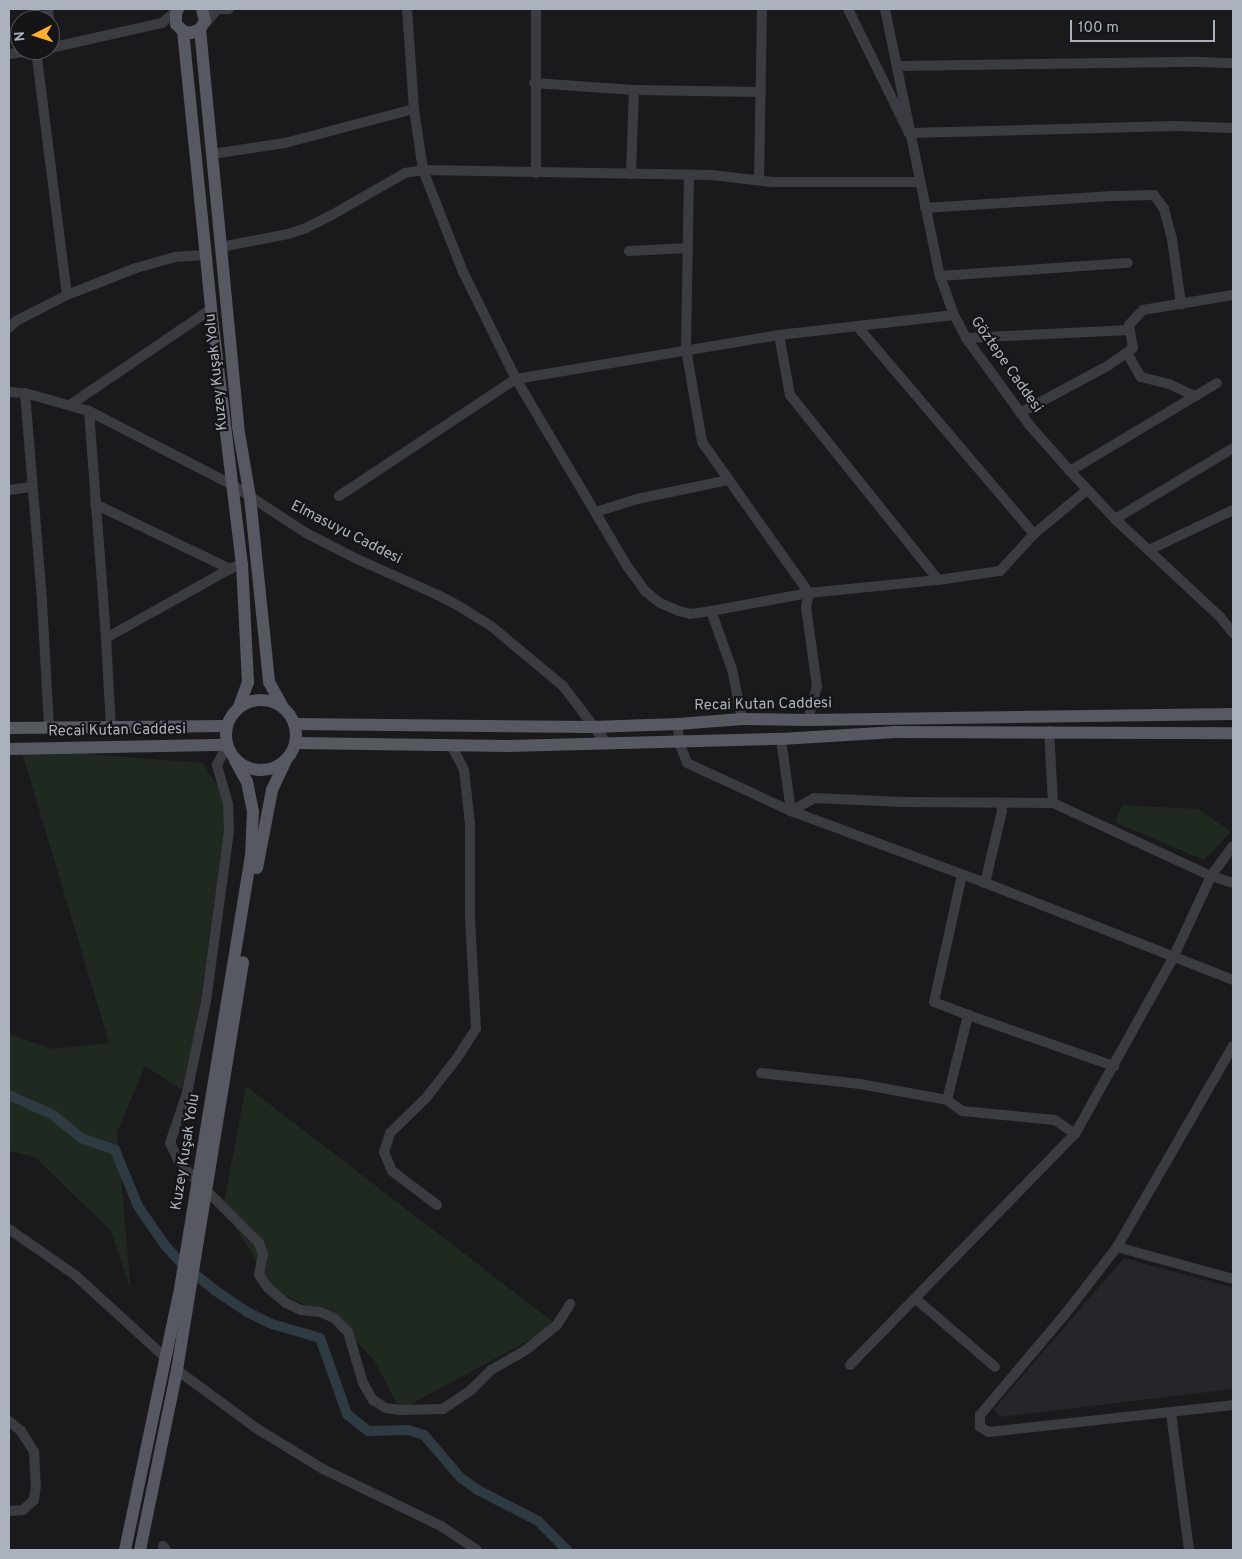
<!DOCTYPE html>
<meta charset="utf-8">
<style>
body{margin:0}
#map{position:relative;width:1242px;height:1559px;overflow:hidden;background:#1a1a1d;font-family:Overpass,sans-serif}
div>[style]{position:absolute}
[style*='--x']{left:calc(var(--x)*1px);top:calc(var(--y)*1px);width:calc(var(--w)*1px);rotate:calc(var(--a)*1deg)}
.built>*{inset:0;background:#26262a}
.green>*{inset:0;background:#1f2920}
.canal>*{height:10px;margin:-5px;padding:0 5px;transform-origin:5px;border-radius:5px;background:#2e3b43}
.minor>*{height:10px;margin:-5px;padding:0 5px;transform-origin:5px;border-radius:5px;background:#3b3c42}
.major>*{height:12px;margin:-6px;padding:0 6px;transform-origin:6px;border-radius:6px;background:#565962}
.major>.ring{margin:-6px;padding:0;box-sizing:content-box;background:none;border:12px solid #565962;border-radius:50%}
span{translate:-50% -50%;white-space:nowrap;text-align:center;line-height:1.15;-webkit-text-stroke:4.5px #151518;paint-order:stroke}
.street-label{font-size:15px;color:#acb2bd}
.frame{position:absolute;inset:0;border:10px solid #acb2bd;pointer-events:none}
.north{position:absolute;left:10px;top:10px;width:50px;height:50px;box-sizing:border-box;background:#151518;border:1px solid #51545a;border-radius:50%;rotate:265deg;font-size:14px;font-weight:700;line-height:20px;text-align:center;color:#acb2bd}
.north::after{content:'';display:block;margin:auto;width:18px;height:22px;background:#ffaf30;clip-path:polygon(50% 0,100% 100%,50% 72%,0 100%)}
.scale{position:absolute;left:1070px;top:20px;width:145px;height:22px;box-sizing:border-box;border:2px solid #acb2bd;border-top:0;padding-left:6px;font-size:15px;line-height:18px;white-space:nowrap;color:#acb2bd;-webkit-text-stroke:4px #151518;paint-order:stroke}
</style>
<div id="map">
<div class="built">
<div style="clip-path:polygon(1124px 1258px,1233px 1288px,1233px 1389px,1000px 1417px,994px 1409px)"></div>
</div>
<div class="green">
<div style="clip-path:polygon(21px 749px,203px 763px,228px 804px,187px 1093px,145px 1066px,117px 1132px,131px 1292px,111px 1231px,35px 1157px,9px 1151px,9px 1034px,53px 1049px,109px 1043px)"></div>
<div style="clip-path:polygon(1122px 805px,1198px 809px,1229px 830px,1229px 834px,1204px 860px,1115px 822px)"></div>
<div style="clip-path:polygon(246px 1086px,557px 1325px,400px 1410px,374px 1360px,334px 1318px,268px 1288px,260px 1266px,223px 1208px)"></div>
</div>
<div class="canal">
<div style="--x:9;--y:1095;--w:48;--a:24.4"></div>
<div style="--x:53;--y:1115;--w:36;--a:39"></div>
<div style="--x:81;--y:1138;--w:36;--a:19"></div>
<div style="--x:115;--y:1150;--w:61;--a:67.7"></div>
<div style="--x:138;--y:1206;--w:46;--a:55.6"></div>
<div style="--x:164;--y:1244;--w:27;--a:48"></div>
<div style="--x:182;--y:1264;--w:43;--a:38.5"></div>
<div style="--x:216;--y:1291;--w:37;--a:34"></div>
<div style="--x:247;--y:1312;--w:28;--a:26"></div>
<div style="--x:272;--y:1324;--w:50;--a:16.3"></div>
<div style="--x:320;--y:1338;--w:81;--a:70.4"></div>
<div style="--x:347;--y:1414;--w:27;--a:39"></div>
<div style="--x:368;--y:1431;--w:40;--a:-1.4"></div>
<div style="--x:408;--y:1430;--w:17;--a:17"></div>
<div style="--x:424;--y:1435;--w:57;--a:49.3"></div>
<div style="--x:461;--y:1478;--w:21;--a:35"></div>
<div style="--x:478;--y:1490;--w:68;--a:27.3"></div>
<div style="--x:538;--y:1521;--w:41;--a:45"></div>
</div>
<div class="minor">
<div style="--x:48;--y:9;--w:11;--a:85"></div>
<div style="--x:212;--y:9;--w:17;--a:0"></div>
<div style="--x:407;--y:9;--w:100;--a:86"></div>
<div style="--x:536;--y:9;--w:164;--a:90"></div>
<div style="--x:848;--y:9;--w:138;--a:63.8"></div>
<div style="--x:909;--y:133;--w:266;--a:-1.5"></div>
<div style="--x:1175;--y:126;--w:58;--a:2"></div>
<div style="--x:885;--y:9;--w:273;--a:78.4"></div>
<div style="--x:940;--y:276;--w:41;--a:70.3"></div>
<div style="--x:954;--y:315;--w:26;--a:62"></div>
<div style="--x:966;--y:338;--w:110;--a:53.9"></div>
<div style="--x:1031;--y:427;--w:59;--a:48.4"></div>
<div style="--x:1070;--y:471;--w:66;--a:46.8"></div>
<div style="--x:1115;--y:519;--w:144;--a:43"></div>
<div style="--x:1220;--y:617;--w:21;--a:51"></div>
<div style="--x:203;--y:26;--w:21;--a:-49"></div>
<div style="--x:50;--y:31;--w:16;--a:83"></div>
<div style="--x:50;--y:48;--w:115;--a:-12.6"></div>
<div style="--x:162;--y:23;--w:21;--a:-41"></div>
<div style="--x:36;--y:50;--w:247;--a:82.8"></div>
<div style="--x:9;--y:54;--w:29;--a:-8"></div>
<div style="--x:898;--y:66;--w:302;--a:-0.8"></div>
<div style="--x:1200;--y:62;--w:33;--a:2"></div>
<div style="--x:534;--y:83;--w:100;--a:4"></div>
<div style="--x:634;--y:90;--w:127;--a:0.9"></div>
<div style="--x:212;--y:154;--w:74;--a:-8.6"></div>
<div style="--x:285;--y:143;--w:133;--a:-14.8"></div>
<div style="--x:414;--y:109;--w:62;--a:81.6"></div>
<div style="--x:423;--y:170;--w:110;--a:68.6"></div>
<div style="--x:463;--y:272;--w:119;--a:63.6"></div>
<div style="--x:516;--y:379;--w:217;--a:59.3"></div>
<div style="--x:627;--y:566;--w:31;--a:54"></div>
<div style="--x:645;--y:591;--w:19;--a:39"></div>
<div style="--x:660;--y:603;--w:21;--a:23"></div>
<div style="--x:679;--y:611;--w:11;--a:15"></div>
<div style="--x:690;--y:614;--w:21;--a:-8"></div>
<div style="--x:631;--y:174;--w:84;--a:-88"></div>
<div style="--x:689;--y:175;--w:174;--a:91"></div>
<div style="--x:686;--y:349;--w:94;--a:80.2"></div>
<div style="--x:702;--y:442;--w:185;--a:54.7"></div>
<div style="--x:809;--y:593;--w:130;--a:-5.8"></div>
<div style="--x:938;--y:580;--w:63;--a:-8.3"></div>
<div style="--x:1000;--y:571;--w:50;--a:-47.4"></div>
<div style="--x:1034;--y:534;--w:69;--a:-39.7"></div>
<div style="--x:759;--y:180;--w:171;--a:-89"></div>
<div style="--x:925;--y:208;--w:188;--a:-3.7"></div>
<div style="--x:1113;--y:196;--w:41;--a:-1.4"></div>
<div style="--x:1154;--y:195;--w:17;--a:54"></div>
<div style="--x:1164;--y:209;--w:31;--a:75"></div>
<div style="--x:1172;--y:239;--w:66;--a:82.1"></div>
<div style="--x:221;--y:247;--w:68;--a:-11"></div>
<div style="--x:288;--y:234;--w:19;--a:-18"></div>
<div style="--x:306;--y:228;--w:27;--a:-27"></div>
<div style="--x:330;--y:216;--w:86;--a:-29.8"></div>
<div style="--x:405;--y:173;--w:18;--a:-9"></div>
<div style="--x:423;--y:170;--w:289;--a:1"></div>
<div style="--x:712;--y:175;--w:60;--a:6.7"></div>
<div style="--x:772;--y:182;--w:147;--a:0"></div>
<div style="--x:629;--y:251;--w:59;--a:-2.9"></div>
<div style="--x:940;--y:276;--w:188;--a:-4"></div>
<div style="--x:857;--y:326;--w:273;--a:49.6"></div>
<div style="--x:9;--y:328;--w:10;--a:-45"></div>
<div style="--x:16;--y:321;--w:57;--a:-27"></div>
<div style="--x:67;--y:295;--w:74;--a:-21.4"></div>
<div style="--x:136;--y:268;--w:41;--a:-15.8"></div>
<div style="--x:175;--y:257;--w:30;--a:-4"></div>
<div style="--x:779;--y:335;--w:61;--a:79.6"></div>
<div style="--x:790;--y:395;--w:237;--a:51.3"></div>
<div style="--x:966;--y:338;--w:164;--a:-2.8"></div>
<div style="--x:1127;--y:353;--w:28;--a:60"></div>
<div style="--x:1141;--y:377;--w:29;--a:14"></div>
<div style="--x:1169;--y:384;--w:29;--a:25"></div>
<div style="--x:9;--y:392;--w:16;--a:4"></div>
<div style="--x:25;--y:393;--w:66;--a:15.7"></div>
<div style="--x:89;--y:411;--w:163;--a:27.3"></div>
<div style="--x:234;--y:486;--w:86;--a:33.1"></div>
<div style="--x:306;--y:533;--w:57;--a:27"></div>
<div style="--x:357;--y:559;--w:89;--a:24"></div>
<div style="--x:438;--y:595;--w:27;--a:28"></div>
<div style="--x:462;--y:608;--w:34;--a:32"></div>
<div style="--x:491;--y:626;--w:94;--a:39.8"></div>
<div style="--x:563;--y:686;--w:73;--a:52.8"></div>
<div style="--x:25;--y:393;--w:209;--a:85.3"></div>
<div style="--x:42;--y:601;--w:126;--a:86.8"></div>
<div style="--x:70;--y:405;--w:171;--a:-34.2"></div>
<div style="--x:89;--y:411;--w:228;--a:85.7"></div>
<div style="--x:106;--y:638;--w:89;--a:86.8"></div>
<div style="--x:1020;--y:413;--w:101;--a:-28.3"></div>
<div style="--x:1109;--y:365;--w:29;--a:-35"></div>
<div style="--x:1133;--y:348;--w:23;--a:-100"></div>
<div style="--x:1129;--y:325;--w:21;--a:-47"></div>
<div style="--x:1143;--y:310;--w:91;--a:-9.5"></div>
<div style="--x:1070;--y:471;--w:171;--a:-30.9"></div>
<div style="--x:9;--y:490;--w:22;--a:-8"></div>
<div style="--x:339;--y:496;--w:212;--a:-33.5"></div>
<div style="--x:516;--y:379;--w:267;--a:-9.5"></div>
<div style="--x:779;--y:335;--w:176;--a:-6.5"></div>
<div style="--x:95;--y:504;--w:150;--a:25.7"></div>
<div style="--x:596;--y:512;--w:43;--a:-17.6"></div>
<div style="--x:637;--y:499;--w:94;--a:-11.7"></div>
<div style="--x:1115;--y:519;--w:138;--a:-31"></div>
<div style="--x:1149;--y:550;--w:93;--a:-25.5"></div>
<div style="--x:106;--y:638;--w:142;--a:-29.1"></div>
<div style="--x:230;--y:569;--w:13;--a:-23"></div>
<div style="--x:742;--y:719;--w:51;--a:-101.3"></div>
<div style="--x:732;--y:669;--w:62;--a:-109.9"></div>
<div style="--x:711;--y:611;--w:100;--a:-10.4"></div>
<div style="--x:809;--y:593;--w:14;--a:102"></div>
<div style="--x:806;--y:607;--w:80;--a:82.1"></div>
<div style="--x:817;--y:686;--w:35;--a:105"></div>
<div style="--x:678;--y:724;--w:18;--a:87"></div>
<div style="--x:679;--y:742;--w:22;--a:69"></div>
<div style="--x:687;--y:763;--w:115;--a:24.8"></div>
<div style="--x:791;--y:811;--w:205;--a:20.3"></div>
<div style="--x:983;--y:882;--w:269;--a:21.4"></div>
<div style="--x:1049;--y:731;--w:72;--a:86.8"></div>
<div style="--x:781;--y:739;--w:73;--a:82.1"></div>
<div style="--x:791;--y:811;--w:26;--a:-29"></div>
<div style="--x:814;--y:798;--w:88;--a:2.6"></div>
<div style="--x:902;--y:802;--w:151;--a:0.4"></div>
<div style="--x:1053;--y:803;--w:174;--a:24.8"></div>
<div style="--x:1211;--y:876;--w:23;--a:18"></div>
<div style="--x:985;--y:883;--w:74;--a:-76.7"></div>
<div style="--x:1002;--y:811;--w:9;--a:-103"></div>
<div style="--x:968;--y:1015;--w:155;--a:19.3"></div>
<div style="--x:1233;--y:1046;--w:232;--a:120"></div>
<div style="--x:1117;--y:1247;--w:83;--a:127.7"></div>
<div style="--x:1066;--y:1313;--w:133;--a:130.1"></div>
<div style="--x:980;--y:1415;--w:12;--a:90"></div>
<div style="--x:980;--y:1427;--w:10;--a:29"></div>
<div style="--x:989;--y:1432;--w:245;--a:-6.3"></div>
<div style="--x:761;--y:1073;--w:100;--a:6.3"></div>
<div style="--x:860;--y:1084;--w:88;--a:10.4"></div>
<div style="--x:947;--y:1100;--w:19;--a:36"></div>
<div style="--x:962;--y:1111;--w:93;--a:5.5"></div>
<div style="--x:1055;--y:1120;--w:24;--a:35"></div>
<div style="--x:947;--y:1100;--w:88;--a:-76.1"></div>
<div style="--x:968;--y:1015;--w:36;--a:-159"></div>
<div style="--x:934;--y:1002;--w:130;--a:-77.6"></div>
<div style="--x:195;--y:1179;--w:23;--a:-133"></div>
<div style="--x:179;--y:1162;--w:21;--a:-115"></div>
<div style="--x:170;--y:1143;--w:53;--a:-71.2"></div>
<div style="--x:187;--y:1093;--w:94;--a:-78.3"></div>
<div style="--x:206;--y:1001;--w:172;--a:-82.3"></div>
<div style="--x:229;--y:831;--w:27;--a:-92"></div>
<div style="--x:228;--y:804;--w:41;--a:-105.8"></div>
<div style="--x:217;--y:765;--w:22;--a:-63"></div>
<div style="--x:211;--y:1195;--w:68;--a:45"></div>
<div style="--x:259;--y:1243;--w:12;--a:70"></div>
<div style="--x:263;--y:1254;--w:21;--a:101"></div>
<div style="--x:259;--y:1275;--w:16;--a:55"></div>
<div style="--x:268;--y:1288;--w:23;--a:40"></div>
<div style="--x:286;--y:1303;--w:17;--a:25"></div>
<div style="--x:301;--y:1310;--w:19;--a:6"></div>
<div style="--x:320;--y:1312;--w:15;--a:23"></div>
<div style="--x:334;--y:1318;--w:20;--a:45"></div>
<div style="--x:348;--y:1332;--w:53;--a:73.6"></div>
<div style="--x:363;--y:1383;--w:20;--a:60"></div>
<div style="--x:373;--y:1400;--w:15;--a:32"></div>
<div style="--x:386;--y:1408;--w:14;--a:8"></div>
<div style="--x:400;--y:1410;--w:43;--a:-1.3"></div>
<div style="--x:443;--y:1409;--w:34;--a:-34"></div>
<div style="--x:471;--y:1390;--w:28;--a:-45"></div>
<div style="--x:491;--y:1370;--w:40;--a:-29.7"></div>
<div style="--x:526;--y:1350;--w:40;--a:-39"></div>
<div style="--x:557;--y:1325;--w:25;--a:-58"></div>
<div style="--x:437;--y:1205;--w:56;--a:-142.9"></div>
<div style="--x:392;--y:1171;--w:21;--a:-113"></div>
<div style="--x:384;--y:1152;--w:20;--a:-72"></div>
<div style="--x:390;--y:1133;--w:50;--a:-44.2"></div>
<div style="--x:426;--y:1098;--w:51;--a:-52.2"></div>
<div style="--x:457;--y:1058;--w:35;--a:-57"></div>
<div style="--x:476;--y:1029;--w:112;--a:-93.1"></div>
<div style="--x:470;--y:917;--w:93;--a:-90"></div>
<div style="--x:470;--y:824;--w:54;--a:-96.3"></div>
<div style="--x:464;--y:770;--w:29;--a:-117"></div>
<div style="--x:9;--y:1229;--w:80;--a:34.9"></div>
<div style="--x:75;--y:1275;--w:123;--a:42.4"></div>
<div style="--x:1117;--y:1247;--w:120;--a:15.4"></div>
<div style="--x:916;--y:1299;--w:104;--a:40.7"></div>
<div style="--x:850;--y:1365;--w:322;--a:-45.8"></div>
<div style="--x:1075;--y:1134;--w:201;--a:-60.9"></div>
<div style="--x:1173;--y:958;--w:90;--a:-65.1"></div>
<div style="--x:1211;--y:876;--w:37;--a:-54"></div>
<div style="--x:177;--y:1370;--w:98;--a:36.3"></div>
<div style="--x:256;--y:1428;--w:79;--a:31.5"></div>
<div style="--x:323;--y:1469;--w:131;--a:25.8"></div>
<div style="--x:441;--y:1526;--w:43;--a:33.7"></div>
<div style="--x:1171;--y:1413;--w:138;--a:82.5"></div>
<div style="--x:9;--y:1421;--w:16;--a:40"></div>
<div style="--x:21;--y:1431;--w:25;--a:58"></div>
<div style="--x:34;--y:1452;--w:33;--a:87"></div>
<div style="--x:36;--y:1485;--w:15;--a:98"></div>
<div style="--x:34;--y:1500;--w:15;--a:138"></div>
<div style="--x:23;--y:1510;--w:14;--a:176"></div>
<div style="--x:163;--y:1546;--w:5;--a:53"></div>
</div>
<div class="major">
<div style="--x:178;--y:9;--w:5;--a:112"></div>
<div style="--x:176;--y:14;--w:10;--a:90"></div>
<div style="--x:176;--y:24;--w:10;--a:45"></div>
<div style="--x:183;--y:31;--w:8;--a:14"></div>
<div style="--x:191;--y:33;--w:10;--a:-24"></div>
<div style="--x:200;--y:29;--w:9;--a:-58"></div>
<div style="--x:205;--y:21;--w:12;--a:-104"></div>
<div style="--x:200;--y:29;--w:400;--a:84.5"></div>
<div style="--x:238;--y:427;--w:71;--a:80.3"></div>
<div style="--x:250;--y:497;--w:186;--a:84.1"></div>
<div style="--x:269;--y:682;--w:29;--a:61"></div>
<div style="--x:183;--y:31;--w:279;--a:84.2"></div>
<div style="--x:211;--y:309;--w:257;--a:83.1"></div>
<div style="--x:242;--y:564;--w:118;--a:87.1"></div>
<div style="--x:248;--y:682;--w:27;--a:110"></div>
<div class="ring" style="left:226px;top:700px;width:58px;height:58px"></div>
<div style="--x:294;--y:724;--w:298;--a:0.6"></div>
<div style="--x:592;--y:727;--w:86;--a:-2"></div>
<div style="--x:678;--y:724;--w:64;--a:-4.5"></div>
<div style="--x:742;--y:719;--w:66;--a:0.9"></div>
<div style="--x:808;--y:720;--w:425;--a:-0.8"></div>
<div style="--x:9;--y:728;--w:217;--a:-0.5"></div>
<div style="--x:295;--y:743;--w:213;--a:0.8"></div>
<div style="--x:508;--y:746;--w:273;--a:-1.5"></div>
<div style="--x:781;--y:739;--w:115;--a:-3.5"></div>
<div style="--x:896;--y:732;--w:337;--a:0.2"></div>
<div style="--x:9;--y:749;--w:218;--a:-1.1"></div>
<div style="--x:257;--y:868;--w:79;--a:-79.1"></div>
<div style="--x:272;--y:790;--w:33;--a:-65"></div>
<div style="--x:125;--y:1550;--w:267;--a:-78.1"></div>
<div style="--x:180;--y:1289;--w:438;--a:-80.7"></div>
<div style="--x:251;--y:857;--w:45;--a:-87.5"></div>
<div style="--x:253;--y:812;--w:31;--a:-101"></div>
<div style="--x:247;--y:782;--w:25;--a:-119"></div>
<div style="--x:140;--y:1550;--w:184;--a:-78.4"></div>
<div style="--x:177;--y:1370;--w:413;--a:-80.8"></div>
</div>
<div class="street-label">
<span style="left:1006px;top:365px;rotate:55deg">Göztepe Caddesi</span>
<span style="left:217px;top:372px;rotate:-96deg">Kuzey Kuşak Yolu</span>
<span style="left:346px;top:533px;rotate:27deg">Elmasuyu Caddesi</span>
<span style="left:763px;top:705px;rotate:-1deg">Recai Kutan Caddesi</span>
<span style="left:117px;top:731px;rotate:-1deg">Recai Kutan Caddesi</span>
<span style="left:186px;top:1152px;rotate:-81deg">Kuzey Kuşak Yolu</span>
</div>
<div class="frame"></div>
<div class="north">N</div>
<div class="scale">100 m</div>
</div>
